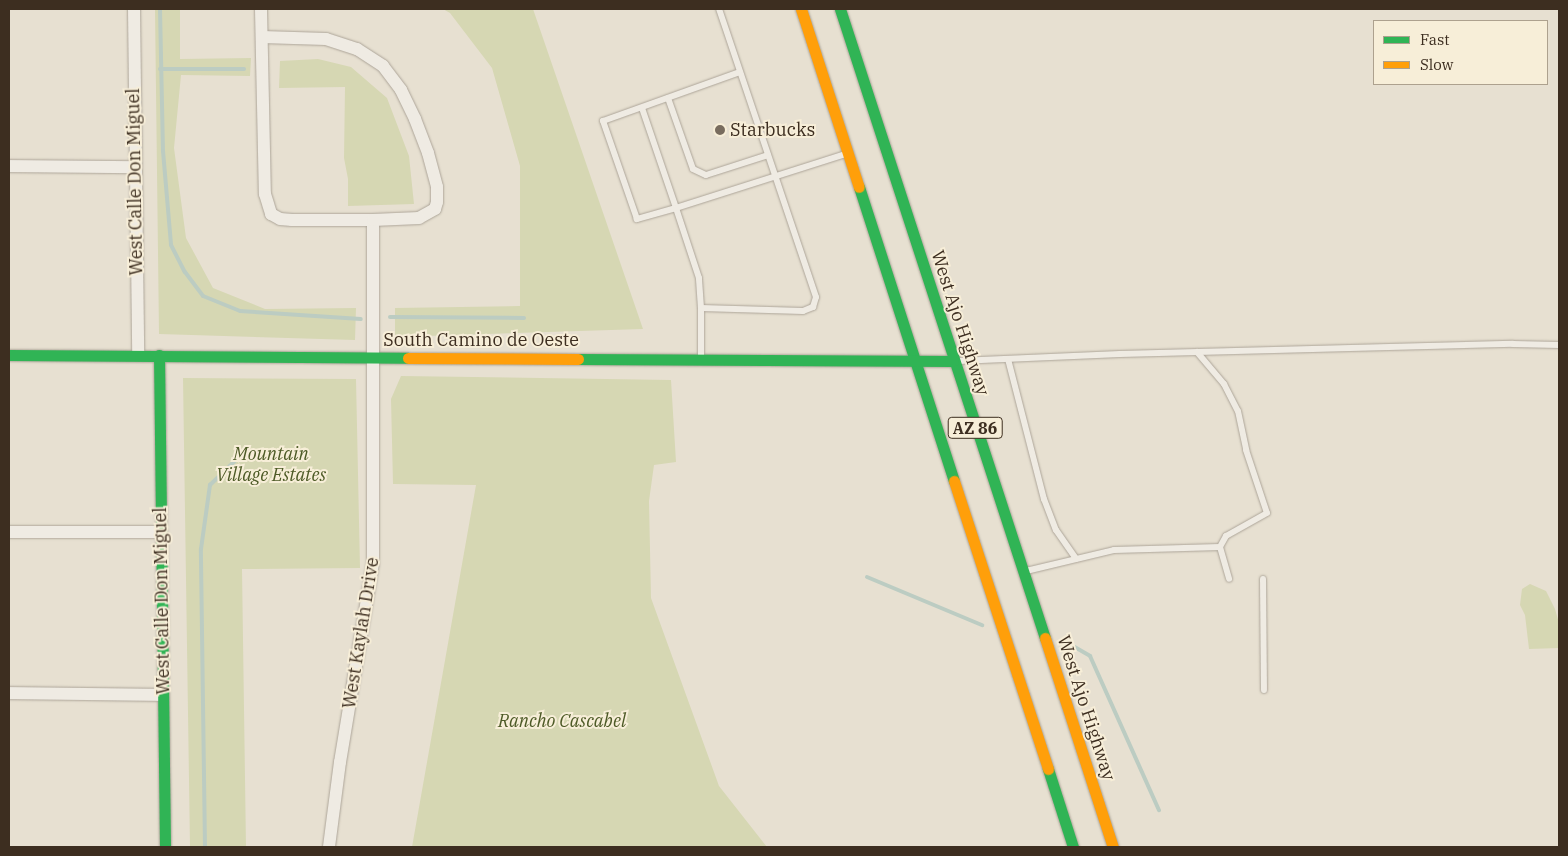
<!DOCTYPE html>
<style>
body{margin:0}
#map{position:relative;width:1568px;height:856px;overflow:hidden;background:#e7e0d1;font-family:"IBM Plex Serif",serif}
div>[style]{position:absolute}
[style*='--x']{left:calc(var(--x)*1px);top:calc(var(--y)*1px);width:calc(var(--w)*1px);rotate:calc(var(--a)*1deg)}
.green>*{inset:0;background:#d6d7b3}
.stream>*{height:4px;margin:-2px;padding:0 2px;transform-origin:2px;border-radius:2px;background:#bcccc2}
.roads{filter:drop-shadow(0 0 1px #ada599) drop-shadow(0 0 1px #ada599)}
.lane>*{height:6px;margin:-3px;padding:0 3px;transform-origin:3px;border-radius:3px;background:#efebe3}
.street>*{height:12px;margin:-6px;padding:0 6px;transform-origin:6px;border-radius:6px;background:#efebe3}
.fast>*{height:11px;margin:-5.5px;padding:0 5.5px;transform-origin:5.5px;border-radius:5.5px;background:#30b455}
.slow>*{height:11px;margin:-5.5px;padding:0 5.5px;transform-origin:5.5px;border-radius:5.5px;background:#ff9f0a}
.dots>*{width:14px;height:14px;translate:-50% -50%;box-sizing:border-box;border:2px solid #f7eed8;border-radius:50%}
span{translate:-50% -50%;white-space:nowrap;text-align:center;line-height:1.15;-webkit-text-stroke:4px #f7eed8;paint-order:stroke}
.shield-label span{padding:1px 4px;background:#f7eed8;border:1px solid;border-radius:4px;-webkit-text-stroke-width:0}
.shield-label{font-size:16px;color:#3d2e20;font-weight:700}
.poi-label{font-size:18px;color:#3d2e20}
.left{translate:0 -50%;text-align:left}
.street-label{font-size:18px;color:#3d2e20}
.park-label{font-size:18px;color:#4d5a26;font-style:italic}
.frame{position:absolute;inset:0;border:10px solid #3d2e20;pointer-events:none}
.legend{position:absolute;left:1373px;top:20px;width:175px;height:65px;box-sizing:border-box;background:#f7eed8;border:1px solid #ada18e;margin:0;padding:6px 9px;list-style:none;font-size:15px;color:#3d2e20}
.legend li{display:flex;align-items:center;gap:10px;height:25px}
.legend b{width:25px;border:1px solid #ada18e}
</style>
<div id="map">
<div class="green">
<div style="clip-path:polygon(155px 9px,180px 9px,180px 59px,251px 58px,250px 76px,181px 75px,174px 148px,186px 238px,213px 288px,265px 309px,356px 308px,355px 340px,159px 334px)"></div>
<div style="clip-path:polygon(443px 9px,533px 9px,643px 329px,395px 337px,395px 308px,520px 306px,520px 166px,492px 68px,450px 13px)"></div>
<div style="clip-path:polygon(318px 59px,351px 67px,387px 98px,409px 156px,414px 204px,348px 206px,348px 179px,344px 158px,345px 87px,279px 88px,280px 61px)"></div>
<div style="clip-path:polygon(401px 376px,671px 380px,676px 462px,654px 465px,649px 501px,651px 598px,719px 786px,767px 847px,412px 847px,476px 485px,393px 484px,391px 399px)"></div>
<div style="clip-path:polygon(183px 378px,356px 379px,360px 568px,242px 569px,246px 847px,190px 847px)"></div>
<div style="clip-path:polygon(1530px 584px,1546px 591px,1555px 609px,1559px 623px,1559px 648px,1529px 649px,1525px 615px,1520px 605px,1522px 589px)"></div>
</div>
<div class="stream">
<div style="--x:160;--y:9;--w:142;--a:88.8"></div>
<div style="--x:163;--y:151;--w:94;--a:85.1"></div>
<div style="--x:171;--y:245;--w:30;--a:63"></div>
<div style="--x:185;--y:272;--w:30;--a:53"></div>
<div style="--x:203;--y:296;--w:40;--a:22"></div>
<div style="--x:240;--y:311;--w:121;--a:3.8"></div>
<div style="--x:160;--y:69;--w:84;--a:0"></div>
<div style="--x:390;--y:317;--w:134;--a:0.4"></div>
<div style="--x:867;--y:577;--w:125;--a:22.7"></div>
<div style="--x:1066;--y:642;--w:28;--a:30"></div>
<div style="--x:1090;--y:656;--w:169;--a:65.9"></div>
<div style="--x:205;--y:847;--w:298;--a:-90.8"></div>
<div style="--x:201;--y:549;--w:65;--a:-82"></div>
<div style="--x:210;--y:485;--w:39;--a:-44"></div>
</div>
<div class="roads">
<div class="lane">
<div style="--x:668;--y:98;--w:75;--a:70.6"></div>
<div style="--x:693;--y:169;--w:14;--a:25"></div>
<div style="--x:706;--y:175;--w:65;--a:-17.9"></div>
<div style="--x:642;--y:108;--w:106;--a:71.2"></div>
<div style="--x:676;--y:208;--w:41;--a:164.2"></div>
<div style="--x:637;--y:219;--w:104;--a:-109.1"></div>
<div style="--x:603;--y:121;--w:145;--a:-19.7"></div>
<div style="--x:701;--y:308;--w:30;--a:-94"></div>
<div style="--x:699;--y:278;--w:74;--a:-108.2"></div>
<div style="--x:676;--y:208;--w:177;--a:-17.7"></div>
<div style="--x:1197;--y:352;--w:42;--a:49.8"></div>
<div style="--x:1224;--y:384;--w:30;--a:63"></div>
<div style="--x:1238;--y:411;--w:40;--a:78"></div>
<div style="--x:1246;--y:450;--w:66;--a:71.6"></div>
<div style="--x:1267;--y:513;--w:47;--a:150.7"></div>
<div style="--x:1226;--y:536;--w:13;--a:119"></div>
<div style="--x:701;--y:358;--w:50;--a:-90"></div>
<div style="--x:701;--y:308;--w:102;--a:1.7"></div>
<div style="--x:803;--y:311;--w:11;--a:-22"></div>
<div style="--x:813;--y:307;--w:10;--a:-73"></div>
<div style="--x:816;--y:297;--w:304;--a:-108.6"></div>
<div style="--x:1008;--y:359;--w:145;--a:75.6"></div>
<div style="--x:1044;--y:499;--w:33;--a:69"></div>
<div style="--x:1056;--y:530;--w:35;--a:55"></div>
<div style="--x:958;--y:361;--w:162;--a:-2.5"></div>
<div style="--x:1120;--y:354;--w:393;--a:-1.5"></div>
<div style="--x:1513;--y:344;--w:46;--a:1.2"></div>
<div style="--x:1026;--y:571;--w:90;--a:-13.4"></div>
<div style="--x:1114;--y:550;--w:106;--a:-1.6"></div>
<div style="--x:1220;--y:547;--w:33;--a:74"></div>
<div style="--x:1263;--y:579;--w:111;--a:89.5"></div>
</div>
<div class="street">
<div style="--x:134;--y:9;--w:346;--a:89.3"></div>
<div style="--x:261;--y:9;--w:185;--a:88.8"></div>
<div style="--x:265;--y:194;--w:21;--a:73"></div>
<div style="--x:271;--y:214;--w:10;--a:29"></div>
<div style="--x:280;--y:219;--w:12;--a:5"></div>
<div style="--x:292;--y:220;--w:81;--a:0"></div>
<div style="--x:373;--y:220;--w:343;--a:90"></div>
<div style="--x:373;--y:563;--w:202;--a:99.4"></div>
<div style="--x:340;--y:762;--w:86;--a:97.4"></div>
<div style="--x:262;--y:37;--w:64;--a:1.8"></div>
<div style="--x:326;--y:39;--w:33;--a:18"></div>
<div style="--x:357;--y:49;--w:31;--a:33"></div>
<div style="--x:383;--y:66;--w:30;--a:53"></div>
<div style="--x:401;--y:90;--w:32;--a:64"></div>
<div style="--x:415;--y:119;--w:36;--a:69"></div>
<div style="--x:428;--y:153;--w:35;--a:75"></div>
<div style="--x:437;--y:187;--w:15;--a:90"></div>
<div style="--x:437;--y:202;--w:7;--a:106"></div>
<div style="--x:435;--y:209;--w:18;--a:151"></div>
<div style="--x:419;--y:218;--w:46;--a:177.5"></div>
<div style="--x:9;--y:166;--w:125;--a:0.5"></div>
<div style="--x:9;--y:532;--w:152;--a:0"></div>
<div style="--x:9;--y:693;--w:154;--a:0.7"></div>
</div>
<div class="fast">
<div style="--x:840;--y:9;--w:662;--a:71.95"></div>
<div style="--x:859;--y:187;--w:309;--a:72.1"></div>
<div style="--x:9;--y:355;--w:399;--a:0.4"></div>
<div style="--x:159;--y:355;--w:492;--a:89.3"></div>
<div style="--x:578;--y:359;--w:375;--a:0.3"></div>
<div style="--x:1048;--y:769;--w:82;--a:72.2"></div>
</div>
<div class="slow">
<div style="--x:801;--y:9;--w:187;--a:72"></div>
<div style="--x:408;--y:358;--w:170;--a:0.3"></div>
<div style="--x:954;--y:481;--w:303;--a:71.9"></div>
<div style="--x:1045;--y:638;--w:220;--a:72"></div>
</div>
</div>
<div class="dots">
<div style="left:720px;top:130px;background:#786c5e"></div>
</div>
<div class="shield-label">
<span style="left:975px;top:428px">AZ 86</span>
</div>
<div class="poi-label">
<span class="left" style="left:730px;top:130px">Starbucks</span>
</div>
<div class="street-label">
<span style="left:135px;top:182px;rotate:-91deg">West Calle Don Miguel</span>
<span style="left:960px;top:323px;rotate:72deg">West Ajo Highway</span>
<span style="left:481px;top:340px">South Camino de Oeste</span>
<span style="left:162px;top:601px;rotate:-91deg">West Calle Don Miguel</span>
<span style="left:361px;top:633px;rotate:-81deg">West Kaylah Drive</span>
<span style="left:1086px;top:708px;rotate:72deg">West Ajo Highway</span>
</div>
<div class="park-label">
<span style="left:271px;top:465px">Mountain<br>Village Estates</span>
<span style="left:562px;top:721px">Rancho Cascabel</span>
</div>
<div class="frame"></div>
<ul class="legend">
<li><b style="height:6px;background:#30b455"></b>Fast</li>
<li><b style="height:6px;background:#ff9f0a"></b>Slow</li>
</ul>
</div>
